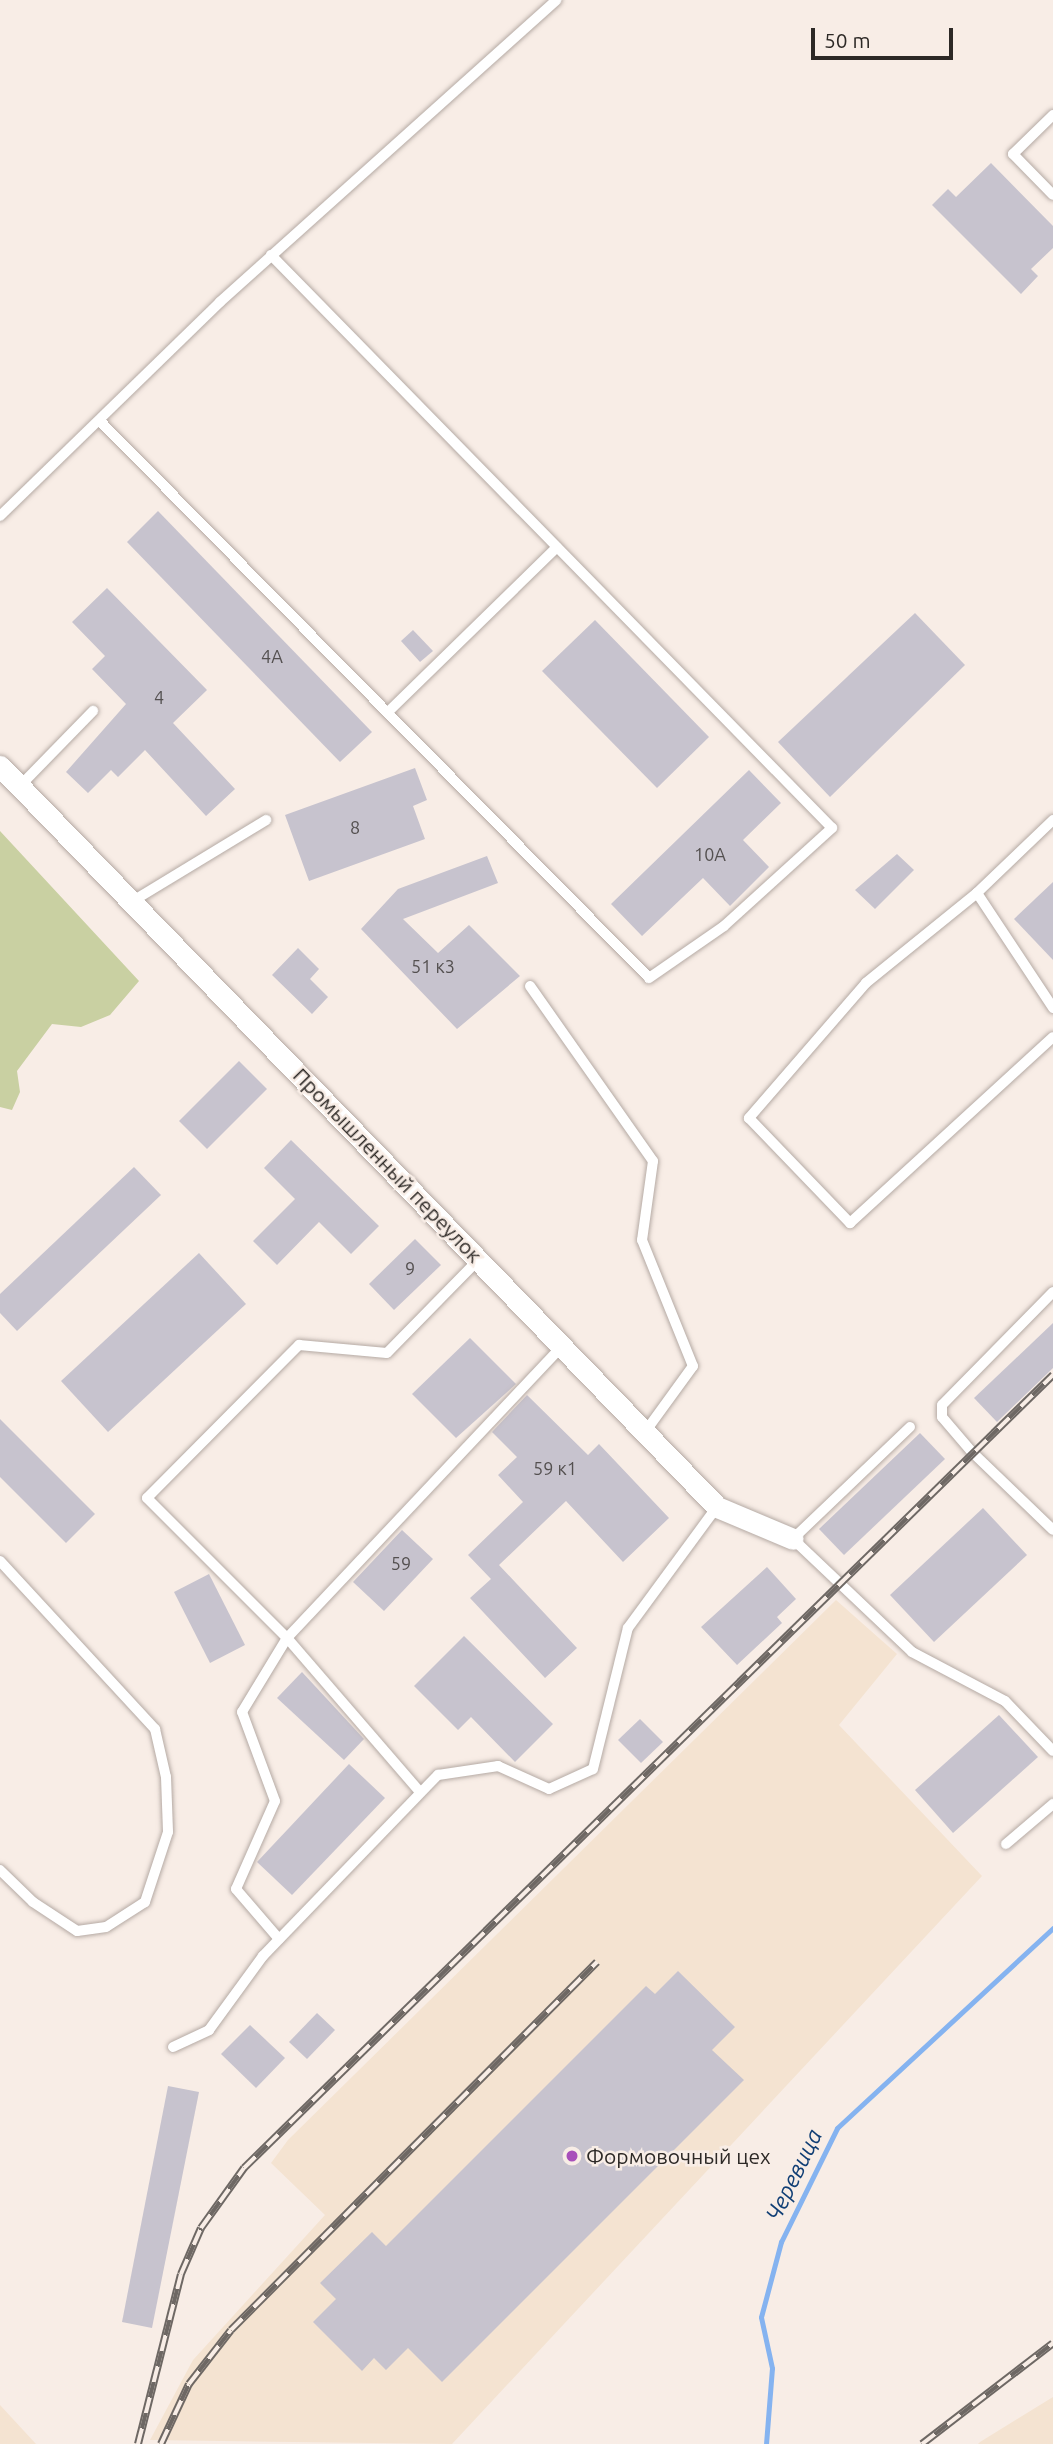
<!DOCTYPE html>
<meta charset="utf-8">
<style>
body{margin:0}
#map{position:relative;width:1053px;height:2444px;overflow:hidden;background:#f8ede6;font-family:Ubuntu,sans-serif}
div>[style]{position:absolute}
[style*='--x']{left:calc(var(--x)*1px);top:calc(var(--y)*1px);width:calc(var(--w)*1px);rotate:calc(var(--a)*1deg)}
.industrial>*{inset:0;background:#f4e3d1}
.green>*{inset:0;background:#c9d0a2}
.stream>*{height:5px;margin:-2.5px;padding:0 2.5px;transform-origin:2.5px;border-radius:2.5px;background:#85b3f0}
.building>*{inset:0;background:#c7c3ce}
.roads{filter:drop-shadow(0 0 2px #b5aaa4) drop-shadow(0 0 2px #b5aaa4)}
.lane>*{height:10px;margin:-5px;padding:0 5px;transform-origin:5px;border-radius:5px;background:#fff}
.street>*{height:21px;margin:-10.5px;padding:0 10.5px;transform-origin:10.5px;border-radius:10.5px;background:#fff}
.rail>*{height:8px;margin-top:-4px;transform-origin:0;background:repeating-linear-gradient(90deg,#f8ede6 0 16px,#6e6864 0 32px);box-sizing:border-box;border-block:2px solid #6e6864}
.dots>*{width:19px;height:19px;translate:-50% -50%;box-sizing:border-box;border:4px solid #f8ede6;border-radius:50%}
span{translate:-50% -50%;white-space:nowrap;text-align:center;line-height:1.15;-webkit-text-stroke:5px #f8ede6;paint-order:stroke}
.number-label{font-size:18px;color:#545050}
.number-label span{-webkit-text-stroke-width:0}
.street-label{font-size:21px;color:#2d2926}
.poi-label{font-size:21px;color:#2d2926}
.left{translate:0 -50%;text-align:left}
.water-label{font-size:23px;color:#113f75;font-style:italic}
.scale{position:absolute;left:811px;top:28px;width:142px;height:32px;box-sizing:border-box;border:4px solid #2d2926;border-top:0;padding-left:9px;font-size:21px;line-height:24px;white-space:nowrap;color:#2d2926;-webkit-text-stroke:5px #f8ede6;paint-order:stroke}
</style>
<div id="map">
<div class="industrial">
<div style="clip-path:polygon(836px 1600px,897px 1654px,839px 1725px,982px 1876px,452px 2444px,150px 2440px,193px 2360px,325px 2215px,271px 2163px,288px 2140px)"></div>
<div style="clip-path:polygon(1053px 2397px,1053px 2444px,978px 2444px,980px 2442px)"></div>
<div style="clip-path:polygon(0 2405px,36px 2444px,0 2444px)"></div>
</div>
<div class="green">
<div style="clip-path:polygon(0 831px,139px 981px,110px 1015px,81px 1027px,52px 1024px,17px 1071px,20px 1092px,12px 1110px,0 1107px)"></div>
</div>
<div class="stream">
<div style="--x:766;--y:2444;--w:76;--a:-85.5"></div>
<div style="--x:772;--y:2368;--w:52;--a:-102.2"></div>
<div style="--x:761;--y:2317;--w:78;--a:-75.1"></div>
<div style="--x:781;--y:2242;--w:127;--a:-63.8"></div>
<div style="--x:837;--y:2128;--w:294;--a:-42.8"></div>
</div>
<div class="building">
<div style="clip-path:polygon(991px 163px,1053px 226px,1053px 248px,1031px 269px,1038px 276px,1021px 294px,932px 205px,948px 189px,956px 197px)"></div>
<div style="clip-path:polygon(158px 511px,372px 732px,340px 762px,127px 542px)"></div>
<div style="clip-path:polygon(107px 588px,207px 690px,173px 723px,235px 789px,206px 816px,145px 750px,118px 777px,111px 770px,88px 793px,66px 772px,126px 704px,92px 669px,105px 656px,72px 622px)"></div>
<div style="clip-path:polygon(915px 613px,965px 665px,830px 797px,778px 742px)"></div>
<div style="clip-path:polygon(595px 620px,709px 737px,657px 788px,542px 671px)"></div>
<div style="clip-path:polygon(413px 630px,433px 651px,420px 662px,401px 641px)"></div>
<div style="clip-path:polygon(415px 768px,427px 800px,413px 806px,425px 839px,309px 881px,285px 815px)"></div>
<div style="clip-path:polygon(749px 770px,781px 803px,743px 840px,769px 867px,730px 906px,703px 878px,642px 936px,611px 904px)"></div>
<div style="clip-path:polygon(897px 854px,914px 870px,875px 909px,855px 890px)"></div>
<div style="clip-path:polygon(487px 856px,498px 883px,403px 919px,438px 953px,469px 925px,520px 976px,457px 1029px,361px 929px,398px 889px)"></div>
<div style="clip-path:polygon(1053px 882px,1053px 960px,1014px 919px)"></div>
<div style="clip-path:polygon(298px 948px,319px 969px,310px 979px,328px 997px,312px 1014px,272px 975px)"></div>
<div style="clip-path:polygon(239px 1061px,267px 1089px,207px 1149px,179px 1121px)"></div>
<div style="clip-path:polygon(291px 1140px,379px 1226px,351px 1254px,319px 1222px,277px 1265px,253px 1241px,295px 1199px,264px 1168px)"></div>
<div style="clip-path:polygon(134px 1167px,161px 1195px,17px 1331px,0 1313px,0 1294px)"></div>
<div style="clip-path:polygon(415px 1239px,441px 1265px,394px 1310px,369px 1284px)"></div>
<div style="clip-path:polygon(199px 1253px,246px 1304px,108px 1432px,61px 1381px)"></div>
<div style="clip-path:polygon(1053px 1323px,1053px 1368px,997px 1422px,974px 1398px)"></div>
<div style="clip-path:polygon(470px 1338px,516px 1384px,456px 1438px,412px 1394px)"></div>
<div style="clip-path:polygon(527px 1395px,588px 1455px,599px 1444px,669px 1518px,623px 1562px,566px 1501px,499px 1565px,577px 1648px,545px 1678px,470px 1598px,491px 1579px,468px 1555px,523px 1502px,498px 1475px,517px 1457px,492px 1432px)"></div>
<div style="clip-path:polygon(0 1419px,95px 1514px,66px 1543px,0 1477px)"></div>
<div style="clip-path:polygon(920px 1433px,945px 1459px,844px 1555px,819px 1529px)"></div>
<div style="clip-path:polygon(983px 1508px,1027px 1555px,934px 1642px,890px 1595px)"></div>
<div style="clip-path:polygon(402px 1530px,433px 1559px,384px 1611px,353px 1582px)"></div>
<div style="clip-path:polygon(767px 1567px,796px 1599px,777px 1617px,782px 1623px,737px 1665px,701px 1627px)"></div>
<div style="clip-path:polygon(209px 1574px,245px 1645px,210px 1663px,174px 1592px)"></div>
<div style="clip-path:polygon(464px 1636px,553px 1724px,515px 1762px,471px 1717px,458px 1730px,414px 1686px)"></div>
<div style="clip-path:polygon(302px 1672px,364px 1739px,344px 1760px,277px 1698px)"></div>
<div style="clip-path:polygon(999px 1715px,1038px 1757px,953px 1833px,915px 1790px)"></div>
<div style="clip-path:polygon(640px 1719px,663px 1742px,641px 1763px,618px 1740px)"></div>
<div style="clip-path:polygon(349px 1764px,385px 1798px,292px 1895px,257px 1862px)"></div>
<div style="clip-path:polygon(678px 1971px,735px 2027px,712px 2050px,744px 2080px,442px 2382px,408px 2348px,386px 2370px,374px 2358px,362px 2371px,313px 2322px,336px 2299px,320px 2283px,372px 2232px,386px 2246px,646px 1986px,655px 1994px)"></div>
<div style="clip-path:polygon(317px 2013px,335px 2030px,307px 2059px,289px 2042px)"></div>
<div style="clip-path:polygon(250px 2025px,285px 2058px,256px 2088px,221px 2054px)"></div>
<div style="clip-path:polygon(168px 2086px,199px 2092px,152px 2328px,122px 2322px)"></div>
</div>
<div class="roads">
<div class="lane">
<div style="--x:1053;--y:115;--w:56;--a:135.7"></div>
<div style="--x:1013;--y:154;--w:57;--a:45.7"></div>
<div style="--x:100;--y:421;--w:782;--a:45.41"></div>
<div style="--x:649;--y:978;--w:91;--a:-34.7"></div>
<div style="--x:724;--y:926;--w:146;--a:-42.2"></div>
<div style="--x:832;--y:828;--w:802;--a:-134.39"></div>
<div style="--x:0;--y:516;--w:307;--a:-44.2"></div>
<div style="--x:220;--y:302;--w:452;--a:-41.9"></div>
<div style="--x:388;--y:712;--w:236;--a:-44.3"></div>
<div style="--x:20;--y:786;--w:105;--a:-45.8"></div>
<div style="--x:1053;--y:820;--w:105;--a:136.2"></div>
<div style="--x:977;--y:893;--w:138;--a:56.5"></div>
<div style="--x:977;--y:893;--w:143;--a:141"></div>
<div style="--x:866;--y:983;--w:179;--a:130.9"></div>
<div style="--x:749;--y:1118;--w:146;--a:46.1"></div>
<div style="--x:850;--y:1223;--w:275;--a:-42.5"></div>
<div style="--x:133;--y:901;--w:156;--a:-31.3"></div>
<div style="--x:530;--y:986;--w:214;--a:54.9"></div>
<div style="--x:653;--y:1161;--w:80;--a:97.9"></div>
<div style="--x:642;--y:1240;--w:136;--a:68"></div>
<div style="--x:693;--y:1366;--w:82;--a:126"></div>
<div style="--x:1053;--y:1292;--w:158;--a:134.5"></div>
<div style="--x:942;--y:1405;--w:12;--a:90"></div>
<div style="--x:942;--y:1417;--w:46;--a:49.4"></div>
<div style="--x:972;--y:1452;--w:112;--a:43.9"></div>
<div style="--x:910;--y:1427;--w:162;--a:136.3"></div>
<div style="--x:793;--y:1539;--w:164;--a:43.5"></div>
<div style="--x:912;--y:1652;--w:105;--a:27.8"></div>
<div style="--x:1005;--y:1701;--w:69;--a:46.2"></div>
<div style="--x:0;--y:1561;--w:229;--a:47.3"></div>
<div style="--x:155;--y:1729;--w:49;--a:77.1"></div>
<div style="--x:166;--y:1777;--w:55;--a:87.9"></div>
<div style="--x:168;--y:1832;--w:74;--a:108.2"></div>
<div style="--x:145;--y:1902;--w:46;--a:147.3"></div>
<div style="--x:106;--y:1927;--w:29;--a:172"></div>
<div style="--x:77;--y:1931;--w:53;--a:-146.6"></div>
<div style="--x:33;--y:1902;--w:46;--a:-135.9"></div>
<div style="--x:420;--y:1792;--w:203;--a:-130.8"></div>
<div style="--x:287;--y:1638;--w:198;--a:-135"></div>
<div style="--x:147;--y:1498;--w:216;--a:-45.2"></div>
<div style="--x:299;--y:1345;--w:88;--a:5.2"></div>
<div style="--x:387;--y:1353;--w:132;--a:-45.6"></div>
<div style="--x:1006;--y:1844;--w:62;--a:-40.4"></div>
<div style="--x:279;--y:1939;--w:66;--a:-130.7"></div>
<div style="--x:236;--y:1889;--w:96;--a:-66.1"></div>
<div style="--x:275;--y:1801;--w:95;--a:-110.3"></div>
<div style="--x:242;--y:1712;--w:87;--a:-58.7"></div>
<div style="--x:287;--y:1638;--w:401;--a:-46.7"></div>
<div style="--x:173;--y:2047;--w:40;--a:-25"></div>
<div style="--x:209;--y:2030;--w:92;--a:-53.9"></div>
<div style="--x:263;--y:1956;--w:252;--a:-46"></div>
<div style="--x:438;--y:1775;--w:61;--a:-8.5"></div>
<div style="--x:498;--y:1766;--w:56;--a:24.3"></div>
<div style="--x:549;--y:1789;--w:48;--a:-24.4"></div>
<div style="--x:593;--y:1769;--w:145;--a:-76.1"></div>
<div style="--x:628;--y:1628;--w:150;--a:-53.7"></div>
</div>
<div class="street">
<div style="--x:0;--y:766;--w:1031;--a:45.94"></div>
<div style="--x:717;--y:1507;--w:82;--a:22.8"></div>
</div>
</div>
<div class="rail">
<div style="--x:138;--y:2444;--w:175;--a:-75.8"></div>
<div style="--x:181;--y:2274;--w:50;--a:-66.5"></div>
<div style="--x:201;--y:2228;--w:74;--a:-54.4"></div>
<div style="--x:244;--y:2168;--w:1133;--a:-44.43"></div>
<div style="--x:161;--y:2444;--w:66;--a:-65"></div>
<div style="--x:189;--y:2384;--w:68;--a:-52.1"></div>
<div style="--x:231;--y:2330;--w:519;--a:-45.16"></div>
<div style="--x:922;--y:2444;--w:165;--a:-37.6"></div>
</div>
<div class="dots">
<div style="left:572px;top:2156px;background:#a84fba"></div>
</div>
<div class="number-label">
<span style="left:272px;top:656px">4А</span>
<span style="left:159px;top:697px">4</span>
<span style="left:355px;top:827px">8</span>
<span style="left:710px;top:854px">10А</span>
<span style="left:433px;top:966px">51 к3</span>
<span style="left:410px;top:1268px">9</span>
<span style="left:555px;top:1468px">59 к1</span>
<span style="left:401px;top:1563px">59</span>
</div>
<div class="street-label">
<span style="left:388px;top:1165px;rotate:46deg">Промышленный переулок</span>
</div>
<div class="poi-label">
<span class="left" style="left:586px;top:2156px">Формовочный цех</span>
</div>
<div class="water-label">
<span style="left:794px;top:2175px;rotate:-64deg">Черевица</span>
</div>
<div class="scale">50 m</div>
</div>
